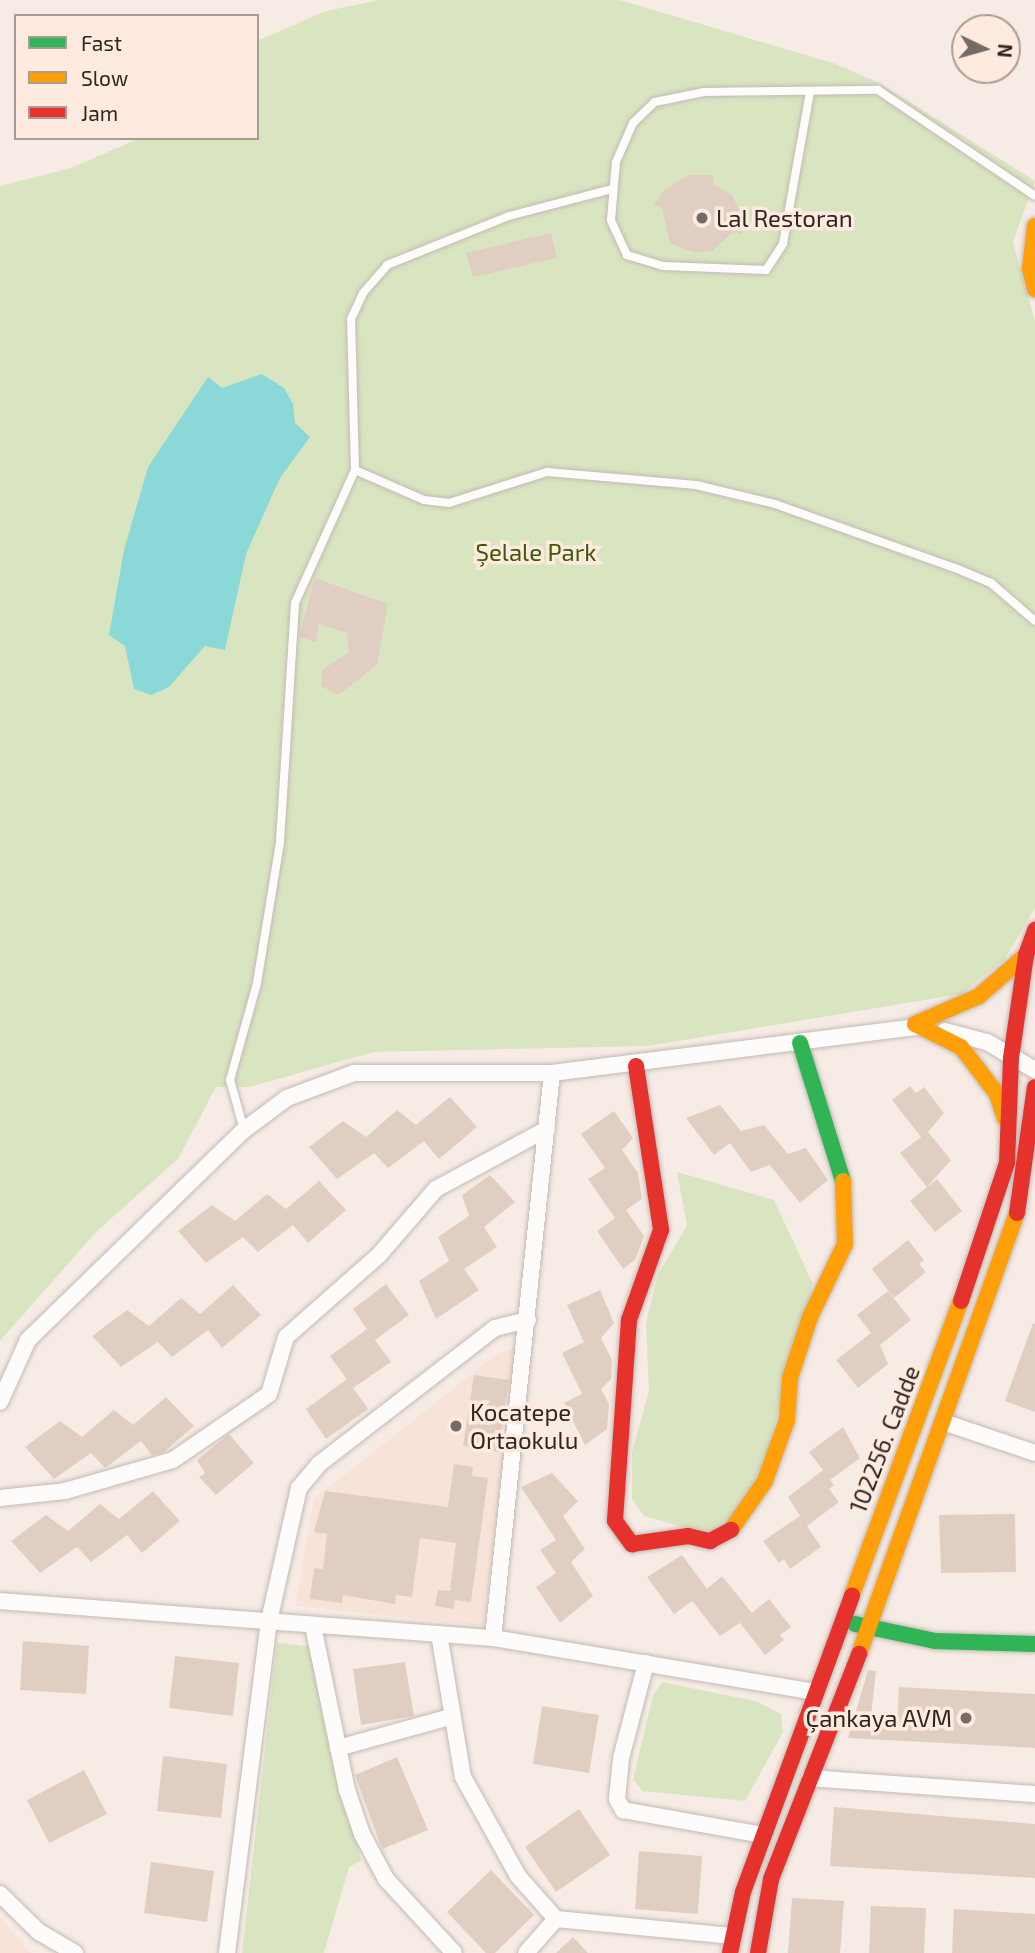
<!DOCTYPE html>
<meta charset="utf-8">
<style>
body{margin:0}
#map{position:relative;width:1035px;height:1953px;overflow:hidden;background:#f7ece5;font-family:"Exo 2",sans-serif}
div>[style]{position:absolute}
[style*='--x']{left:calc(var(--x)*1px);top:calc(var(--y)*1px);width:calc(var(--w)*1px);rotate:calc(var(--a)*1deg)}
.built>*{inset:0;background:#f7e3d7}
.green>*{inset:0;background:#d9e5c0}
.water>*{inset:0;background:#8ad8d8}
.building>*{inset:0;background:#e1cec2}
.roads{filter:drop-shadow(0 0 2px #c3bab5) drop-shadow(0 0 2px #c3bab5)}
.lane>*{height:8px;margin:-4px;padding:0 4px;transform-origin:4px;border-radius:4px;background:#fefcfb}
.street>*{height:16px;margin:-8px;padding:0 8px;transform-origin:8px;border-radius:8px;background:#fefcfb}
.fast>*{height:16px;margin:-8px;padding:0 8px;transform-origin:8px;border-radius:8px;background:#30b455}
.slow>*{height:16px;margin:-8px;padding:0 8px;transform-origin:8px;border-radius:8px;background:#ff9f0a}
.jam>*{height:16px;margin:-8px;padding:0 8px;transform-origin:8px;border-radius:8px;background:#e5322d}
.dots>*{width:19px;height:19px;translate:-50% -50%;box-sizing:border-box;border:4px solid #feeade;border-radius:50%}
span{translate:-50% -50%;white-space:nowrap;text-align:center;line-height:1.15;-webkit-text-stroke:7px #feeade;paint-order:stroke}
.poi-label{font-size:24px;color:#2e2622}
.left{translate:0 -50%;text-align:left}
.right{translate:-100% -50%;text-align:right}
.park-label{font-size:24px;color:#3b5909}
.street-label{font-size:24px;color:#2e2622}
.legend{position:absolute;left:14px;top:14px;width:245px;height:126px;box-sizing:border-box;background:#feeade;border:2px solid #ab9c93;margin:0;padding:9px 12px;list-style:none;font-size:21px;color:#2e2622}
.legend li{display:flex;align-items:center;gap:14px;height:35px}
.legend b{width:35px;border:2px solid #ab9c93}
.north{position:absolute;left:951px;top:14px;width:70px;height:70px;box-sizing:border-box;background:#feeade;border:2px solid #ab9c93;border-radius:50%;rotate:95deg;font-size:19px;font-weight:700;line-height:28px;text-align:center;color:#2e2622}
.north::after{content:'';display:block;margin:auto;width:24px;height:32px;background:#746b66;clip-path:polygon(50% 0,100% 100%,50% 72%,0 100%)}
</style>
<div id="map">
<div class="built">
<div style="clip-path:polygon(516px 1347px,484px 1626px,296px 1606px,314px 1499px,497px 1354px)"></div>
<div style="clip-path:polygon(0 1917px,31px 1953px,0 1953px)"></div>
</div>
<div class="green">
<div style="clip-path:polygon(379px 0,620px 0,836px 64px,879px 83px,1035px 181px,1013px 242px,1035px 321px,1035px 908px,1004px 960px,961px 994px,648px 1046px,374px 1052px,250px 1087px,216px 1087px,178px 1159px,96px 1232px,0 1341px,0 186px,71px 168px,140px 138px,257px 138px,257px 41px,326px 11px)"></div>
<div style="clip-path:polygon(677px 1172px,774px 1200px,813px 1284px,753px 1505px,708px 1534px,644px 1516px,632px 1499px,632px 1452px,649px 1391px,646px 1323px,658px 1274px,687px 1226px)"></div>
<div style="clip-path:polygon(277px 1643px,317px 1647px,361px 1861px,349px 1867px,324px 1953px,242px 1953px)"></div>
<div style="clip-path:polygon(662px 1682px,755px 1701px,781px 1714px,783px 1732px,745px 1801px,643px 1791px,633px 1780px,653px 1695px)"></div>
</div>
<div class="water">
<div style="clip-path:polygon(262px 374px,284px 388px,293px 404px,295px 423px,310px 437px,280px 478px,246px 554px,225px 650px,205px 646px,169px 687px,151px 695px,134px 689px,125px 646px,109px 635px,124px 550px,148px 467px,208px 377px,222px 388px)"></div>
</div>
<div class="building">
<div style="clip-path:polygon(688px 175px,714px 175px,713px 184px,732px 195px,740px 212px,742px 234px,733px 232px,712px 251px,693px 252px,670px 243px,662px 208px,654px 205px,665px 189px)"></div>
<div style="clip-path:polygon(551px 233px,557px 258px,473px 277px,466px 253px)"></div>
<div style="clip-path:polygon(315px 578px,388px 604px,377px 665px,338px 695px,321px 686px,322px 670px,349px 652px,347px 633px,319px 624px,316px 642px,299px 637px)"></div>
<div style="clip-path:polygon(910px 1086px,916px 1093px,924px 1087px,944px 1113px,928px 1132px,951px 1160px,927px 1187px,900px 1153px,921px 1137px,892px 1100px)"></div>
<div style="clip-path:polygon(450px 1097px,477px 1127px,439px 1159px,424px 1141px,388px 1168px,374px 1153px,337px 1179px,309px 1147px,343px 1121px,366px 1137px,397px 1110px,416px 1125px)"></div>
<div style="clip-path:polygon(720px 1105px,741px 1131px,764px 1125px,788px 1154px,806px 1148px,828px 1180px,800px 1203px,770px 1165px,751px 1172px,730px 1143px,714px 1155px,686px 1118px)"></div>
<div style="clip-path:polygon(614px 1111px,633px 1138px,622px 1150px,638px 1173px,642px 1199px,626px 1210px,644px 1236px,635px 1260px,623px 1269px,597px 1231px,615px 1218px,588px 1179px,605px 1168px,581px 1134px)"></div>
<div style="clip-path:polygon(490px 1175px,515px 1202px,484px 1227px,497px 1247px,464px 1269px,479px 1290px,436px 1319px,419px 1281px,449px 1261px,438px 1237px,469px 1216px,462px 1195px)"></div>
<div style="clip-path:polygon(937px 1179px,962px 1211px,935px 1232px,910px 1201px)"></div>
<div style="clip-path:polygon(319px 1181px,346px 1210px,308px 1243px,293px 1225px,258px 1252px,243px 1237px,206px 1263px,178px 1231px,212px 1205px,235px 1221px,267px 1194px,286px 1209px)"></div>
<div style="clip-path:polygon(908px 1240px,924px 1260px,919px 1264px,926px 1272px,894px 1298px,872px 1269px)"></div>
<div style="clip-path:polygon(386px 1284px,409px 1315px,375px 1340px,391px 1362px,353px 1388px,330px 1356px,367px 1329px,353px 1309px)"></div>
<div style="clip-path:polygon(233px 1285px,261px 1315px,222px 1348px,208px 1330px,172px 1357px,158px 1342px,121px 1367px,92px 1336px,127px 1310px,149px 1326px,181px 1298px,200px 1314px)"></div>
<div style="clip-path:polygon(600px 1290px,614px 1323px,601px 1338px,612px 1360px,611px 1379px,601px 1389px,609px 1404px,607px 1429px,585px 1445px,564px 1403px,582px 1394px,562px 1353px,584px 1342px,567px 1305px)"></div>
<div style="clip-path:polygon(888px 1291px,911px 1320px,880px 1345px,888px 1364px,858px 1388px,836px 1360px,871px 1333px,857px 1315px)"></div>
<div style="clip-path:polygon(1033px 1323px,1035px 1324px,1035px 1412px,1005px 1401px)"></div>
<div style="clip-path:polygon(474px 1375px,509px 1380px,498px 1452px,463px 1446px)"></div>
<div style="clip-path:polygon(347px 1379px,368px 1409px,326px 1439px,306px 1409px)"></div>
<div style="clip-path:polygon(166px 1397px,194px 1426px,164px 1452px,152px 1455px,141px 1441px,105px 1468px,91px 1453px,54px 1479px,25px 1447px,60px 1421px,82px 1437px,114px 1410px,133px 1425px)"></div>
<div style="clip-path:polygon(843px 1427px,860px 1458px,830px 1480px,834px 1485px,829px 1489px,839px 1502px,807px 1526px,821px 1547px,790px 1569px,784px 1559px,779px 1563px,763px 1541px,800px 1516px,788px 1497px,823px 1470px,809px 1452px)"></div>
<div style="clip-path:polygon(229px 1434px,254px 1463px,216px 1495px,199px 1477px,205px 1473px,197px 1460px)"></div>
<div style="clip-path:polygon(454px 1464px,473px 1467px,472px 1476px,488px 1478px,471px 1602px,455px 1600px,454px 1609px,435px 1606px,438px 1590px,450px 1591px,456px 1543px,420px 1538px,412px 1597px,396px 1595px,395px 1604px,343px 1595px,342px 1603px,310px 1599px,314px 1568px,323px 1569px,327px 1534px,314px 1532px,325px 1491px,448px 1507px)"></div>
<div style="clip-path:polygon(552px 1473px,578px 1501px,563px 1516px,585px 1549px,571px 1562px,593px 1596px,560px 1623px,536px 1587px,556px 1573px,540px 1550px,556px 1540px,521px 1487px)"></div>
<div style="clip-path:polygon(153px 1491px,180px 1521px,142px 1553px,127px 1535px,91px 1562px,77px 1547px,40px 1573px,11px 1541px,46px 1515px,68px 1531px,100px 1504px,119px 1519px)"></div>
<div style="clip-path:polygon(1015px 1514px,1016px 1572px,941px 1573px,939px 1515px)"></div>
<div style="clip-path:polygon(682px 1555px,707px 1589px,722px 1576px,752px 1613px,769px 1599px,791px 1627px,780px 1635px,784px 1640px,765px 1655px,740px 1623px,720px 1636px,692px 1601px,674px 1614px,647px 1577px)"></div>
<div style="clip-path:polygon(23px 1641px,89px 1646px,86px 1694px,20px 1690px)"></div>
<div style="clip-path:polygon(175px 1656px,239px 1663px,233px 1716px,169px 1708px)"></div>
<div style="clip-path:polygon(405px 1662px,414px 1716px,361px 1725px,353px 1669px)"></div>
<div style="clip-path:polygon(868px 1670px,876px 1671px,870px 1725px,897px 1728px,899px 1687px,1035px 1694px,1035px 1748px,848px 1738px)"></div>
<div style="clip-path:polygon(542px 1706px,599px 1715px,589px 1773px,533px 1764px)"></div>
<div style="clip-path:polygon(163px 1756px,227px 1764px,221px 1818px,157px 1811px)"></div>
<div style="clip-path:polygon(397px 1757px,428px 1830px,382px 1849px,355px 1775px)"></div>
<div style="clip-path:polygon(84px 1770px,107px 1814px,49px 1843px,27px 1800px)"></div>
<div style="clip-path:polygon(834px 1807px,1035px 1824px,1035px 1878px,830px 1866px)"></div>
<div style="clip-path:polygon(579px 1809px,610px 1855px,556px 1892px,525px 1847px)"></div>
<div style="clip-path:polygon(639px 1851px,702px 1856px,698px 1914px,635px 1909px)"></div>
<div style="clip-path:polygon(151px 1862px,214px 1871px,207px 1922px,144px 1913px)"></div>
<div style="clip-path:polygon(491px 1870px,534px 1915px,495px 1953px,486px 1953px,447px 1912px)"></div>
<div style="clip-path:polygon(792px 1898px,844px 1901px,840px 1953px,788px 1953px)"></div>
<div style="clip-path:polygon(871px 1906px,926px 1908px,924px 1953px,869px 1953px)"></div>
<div style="clip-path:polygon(954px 1909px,1035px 1914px,1035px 1953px,952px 1953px)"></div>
<div style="clip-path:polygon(573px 1937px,588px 1953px,556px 1953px)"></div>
</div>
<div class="roads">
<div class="lane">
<div style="--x:810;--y:92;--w:154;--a:100.1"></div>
<div style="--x:783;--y:244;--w:31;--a:123"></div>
<div style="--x:766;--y:270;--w:103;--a:-177.8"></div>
<div style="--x:663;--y:266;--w:38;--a:-163"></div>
<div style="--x:627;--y:255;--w:38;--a:-115"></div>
<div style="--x:611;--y:220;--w:58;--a:-85.1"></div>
<div style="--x:616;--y:162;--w:43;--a:-66.4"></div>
<div style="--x:633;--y:123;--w:30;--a:-44"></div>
<div style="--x:655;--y:102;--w:50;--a:-11.5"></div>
<div style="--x:704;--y:92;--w:174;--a:-0.7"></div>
<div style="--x:878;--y:90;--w:189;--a:34"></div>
<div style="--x:355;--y:470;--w:75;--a:23.5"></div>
<div style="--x:424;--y:500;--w:25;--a:7"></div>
<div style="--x:449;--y:503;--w:103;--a:-17.6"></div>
<div style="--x:547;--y:472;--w:150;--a:5"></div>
<div style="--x:696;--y:485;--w:81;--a:13.5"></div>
<div style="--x:775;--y:504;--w:196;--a:19.6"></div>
<div style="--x:960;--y:570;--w:34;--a:23"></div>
<div style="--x:991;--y:583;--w:58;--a:40.8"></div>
<div style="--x:244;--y:1130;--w:52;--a:-105.6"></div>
<div style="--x:230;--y:1080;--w:101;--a:-74.4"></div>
<div style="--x:257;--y:983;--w:143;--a:-80.7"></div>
<div style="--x:280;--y:842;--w:239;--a:-86.4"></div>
<div style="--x:295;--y:603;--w:146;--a:-65.7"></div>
<div style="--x:355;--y:470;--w:151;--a:-91.5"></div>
<div style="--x:351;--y:319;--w:29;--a:-65"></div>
<div style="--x:363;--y:293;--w:37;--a:-49"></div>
<div style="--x:387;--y:265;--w:131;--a:-21.9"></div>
<div style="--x:509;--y:216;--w:106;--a:-14.7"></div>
</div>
<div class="street">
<div style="--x:945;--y:1031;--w:43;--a:14.7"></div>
<div style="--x:987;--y:1042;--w:56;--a:30.3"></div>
<div style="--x:0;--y:1402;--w:68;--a:-65.7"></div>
<div style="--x:28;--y:1340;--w:301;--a:-44.2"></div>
<div style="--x:244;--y:1130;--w:54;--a:-36.7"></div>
<div style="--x:287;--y:1098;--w:72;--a:-20.5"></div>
<div style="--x:354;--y:1073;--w:198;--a:0"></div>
<div style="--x:943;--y:1422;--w:97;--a:18.6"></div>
<div style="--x:0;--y:1498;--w:65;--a:-6.1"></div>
<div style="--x:65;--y:1491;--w:112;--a:-16"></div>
<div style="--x:173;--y:1460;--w:116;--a:-34.5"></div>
<div style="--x:269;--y:1394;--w:59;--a:-73.4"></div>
<div style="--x:286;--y:1337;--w:124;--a:-41.4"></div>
<div style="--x:379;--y:1255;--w:87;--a:-49.2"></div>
<div style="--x:436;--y:1189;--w:126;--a:-28.4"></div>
<div style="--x:0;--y:1601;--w:494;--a:4.3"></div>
<div style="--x:493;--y:1638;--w:327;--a:9.5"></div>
<div style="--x:313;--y:1626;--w:167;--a:78.3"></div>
<div style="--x:347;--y:1790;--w:46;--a:71.2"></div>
<div style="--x:362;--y:1834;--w:51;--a:61.9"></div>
<div style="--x:386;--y:1879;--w:100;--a:47.4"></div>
<div style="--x:439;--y:1634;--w:145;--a:80.5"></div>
<div style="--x:463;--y:1777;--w:113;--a:60.9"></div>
<div style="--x:518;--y:1876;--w:57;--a:48.5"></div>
<div style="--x:493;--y:1638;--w:568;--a:-84.04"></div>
<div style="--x:552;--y:1073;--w:374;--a:-7.2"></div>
<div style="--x:646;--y:1663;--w:98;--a:104.7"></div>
<div style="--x:621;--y:1758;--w:41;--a:95.6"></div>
<div style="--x:617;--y:1799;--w:13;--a:61"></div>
<div style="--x:623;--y:1810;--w:142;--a:10.1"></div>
<div style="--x:338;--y:1748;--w:116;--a:-15.5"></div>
<div style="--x:810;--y:1778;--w:226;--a:4.1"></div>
<div style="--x:0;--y:1894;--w:54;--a:44.3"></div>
<div style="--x:39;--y:1932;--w:42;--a:30.3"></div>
<div style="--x:227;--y:1953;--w:335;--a:-82.8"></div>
<div style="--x:269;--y:1621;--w:136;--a:-77.3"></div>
<div style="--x:299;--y:1488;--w:31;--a:-50"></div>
<div style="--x:319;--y:1464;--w:222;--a:-37.7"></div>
<div style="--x:495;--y:1328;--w:34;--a:-14"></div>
<div style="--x:526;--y:1953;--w:45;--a:-48.6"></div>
<div style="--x:556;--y:1919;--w:176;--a:5.5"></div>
</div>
<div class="fast">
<div style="--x:800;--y:1043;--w:145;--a:72.7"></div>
<div style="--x:855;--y:1624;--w:82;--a:12"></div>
<div style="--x:935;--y:1641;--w:100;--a:1.7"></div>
</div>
<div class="slow">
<div style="--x:1035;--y:226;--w:43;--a:96.6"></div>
<div style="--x:1030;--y:269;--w:21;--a:76"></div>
<div style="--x:915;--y:1024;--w:51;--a:26.6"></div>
<div style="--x:961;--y:1047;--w:59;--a:52.5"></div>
<div style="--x:997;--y:1094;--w:26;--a:72"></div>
<div style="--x:915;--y:1024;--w:70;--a:-23.6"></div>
<div style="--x:979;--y:996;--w:62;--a:-41.1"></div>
<div style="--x:731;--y:1530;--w:60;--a:-55.2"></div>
<div style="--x:765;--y:1481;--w:65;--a:-70.2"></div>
<div style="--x:787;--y:1420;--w:42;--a:-85.9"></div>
<div style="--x:790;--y:1378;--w:64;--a:-71.8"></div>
<div style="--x:810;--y:1317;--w:81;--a:-64.4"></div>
<div style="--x:845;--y:1244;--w:63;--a:-91.8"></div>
<div style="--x:852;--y:1595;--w:314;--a:-69.7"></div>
<div style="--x:859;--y:1654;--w:468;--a:-70.3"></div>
</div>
<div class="jam">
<div style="--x:636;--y:1066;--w:166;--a:81.3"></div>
<div style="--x:661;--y:1230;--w:96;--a:109.6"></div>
<div style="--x:629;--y:1320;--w:201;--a:94"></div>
<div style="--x:615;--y:1521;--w:29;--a:54"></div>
<div style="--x:632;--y:1544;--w:57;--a:-8.1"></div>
<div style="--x:688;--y:1536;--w:23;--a:13"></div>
<div style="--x:710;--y:1541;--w:24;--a:-28"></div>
<div style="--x:1017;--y:1213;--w:127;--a:-81.9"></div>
<div style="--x:961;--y:1301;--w:145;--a:-71.6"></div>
<div style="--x:1007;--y:1163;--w:105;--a:-87.8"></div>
<div style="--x:1011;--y:1058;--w:104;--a:-81.7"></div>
<div style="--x:1026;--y:955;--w:27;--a:-70"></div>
<div style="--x:730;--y:1953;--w:62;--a:-78"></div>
<div style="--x:743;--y:1892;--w:316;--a:-69.8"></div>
<div style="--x:758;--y:1953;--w:75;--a:-80"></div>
<div style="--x:771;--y:1879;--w:242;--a:-68.6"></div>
</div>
</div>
<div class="dots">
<div style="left:702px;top:218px;background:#746b66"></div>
<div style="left:456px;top:1426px;background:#746b66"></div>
<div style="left:966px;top:1718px;background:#746b66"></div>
</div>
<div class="poi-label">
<span class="left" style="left:716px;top:218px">Lal Restoran</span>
<span class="left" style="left:470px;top:1426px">Kocatepe<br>Ortaokulu</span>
<span class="right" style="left:952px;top:1718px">Çankaya AVM</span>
</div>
<div class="park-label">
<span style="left:536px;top:552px">Şelale Park</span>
</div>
<div class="street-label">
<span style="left:884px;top:1439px;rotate:-69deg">102256. Cadde</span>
</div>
<ul class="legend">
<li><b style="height:9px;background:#30b455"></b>Fast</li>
<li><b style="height:9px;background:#ff9f0a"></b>Slow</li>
<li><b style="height:9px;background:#e5322d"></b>Jam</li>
</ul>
<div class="north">N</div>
</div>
